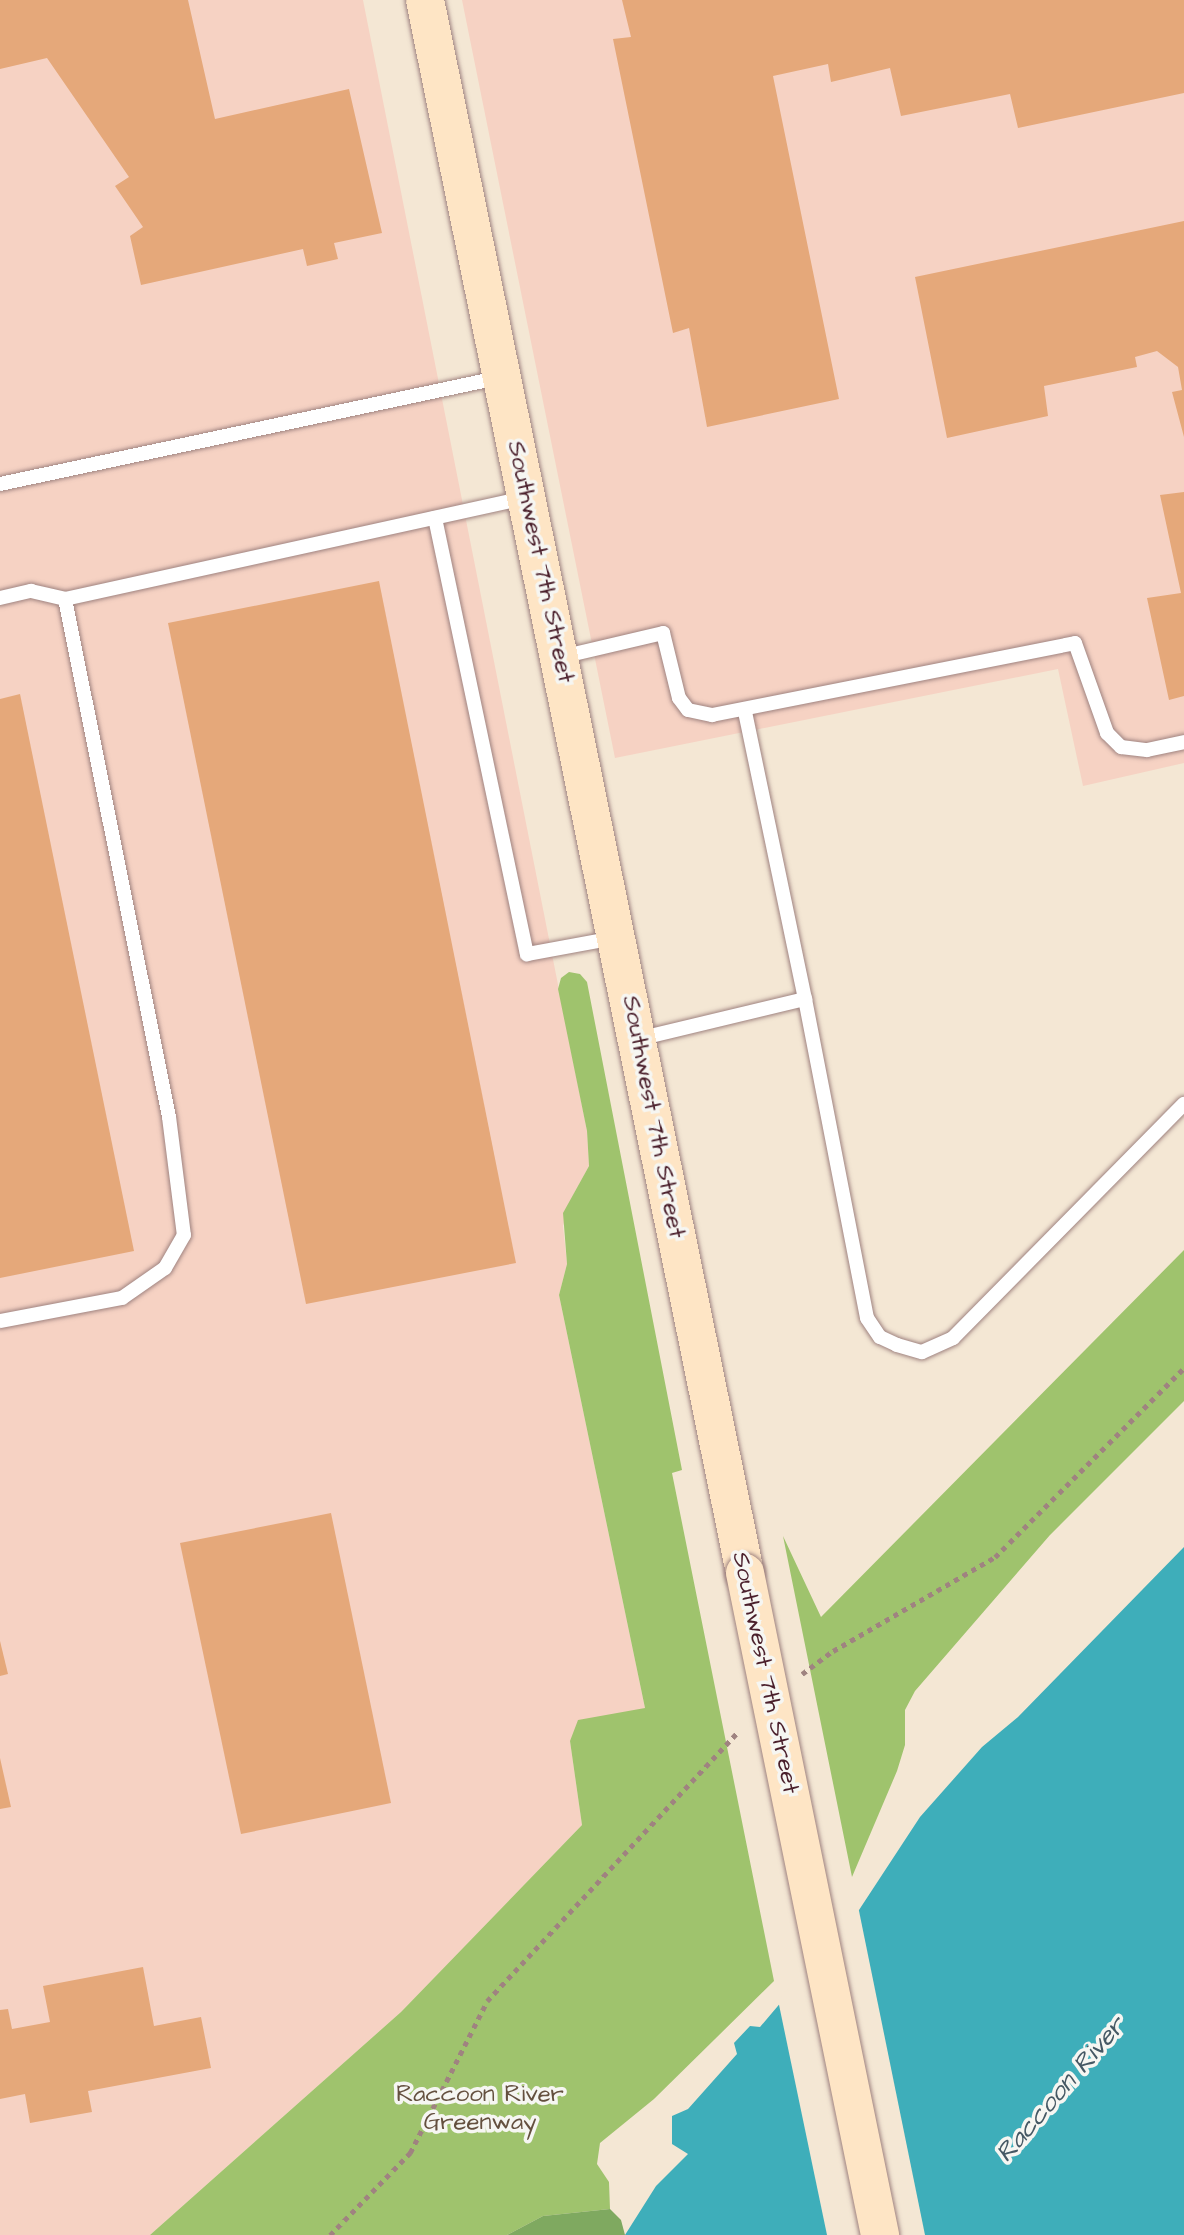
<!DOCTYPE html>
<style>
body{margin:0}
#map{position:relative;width:1184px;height:2235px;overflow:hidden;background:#f4e7d4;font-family:"Architects Daughter",sans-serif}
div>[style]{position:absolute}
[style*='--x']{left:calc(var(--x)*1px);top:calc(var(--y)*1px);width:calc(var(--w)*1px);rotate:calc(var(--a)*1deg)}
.built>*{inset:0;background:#f6d2c3}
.green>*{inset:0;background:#9fc36d}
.forest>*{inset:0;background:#7fa960}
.water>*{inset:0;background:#3eaeba}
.pier>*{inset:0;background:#f4e7d4}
.building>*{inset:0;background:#e5a87a}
.path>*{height:4.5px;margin-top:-2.25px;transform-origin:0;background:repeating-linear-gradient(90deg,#9f8380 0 5px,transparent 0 10px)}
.roads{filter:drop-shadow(0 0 2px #9f8380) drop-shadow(0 0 2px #9f8380)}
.lane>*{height:14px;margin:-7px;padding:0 7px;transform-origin:7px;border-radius:7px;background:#fff}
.secondary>*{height:38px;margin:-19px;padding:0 19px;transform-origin:19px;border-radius:19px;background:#fee5c5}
.bridges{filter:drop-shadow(0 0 2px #9f8380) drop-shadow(0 0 2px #9f8380)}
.secondary-bridge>*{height:38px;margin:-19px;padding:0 19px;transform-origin:19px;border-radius:19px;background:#fee5c5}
span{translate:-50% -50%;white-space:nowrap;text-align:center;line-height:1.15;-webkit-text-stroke:7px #f6f6f2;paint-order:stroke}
.street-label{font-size:24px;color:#4a1f2b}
.park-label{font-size:24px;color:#64503f}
.water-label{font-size:26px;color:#455864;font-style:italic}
</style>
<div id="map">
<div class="built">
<div style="clip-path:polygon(0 0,363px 0,587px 1131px,589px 1166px,571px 1199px,563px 1226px,567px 1264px,559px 1295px,645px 1708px,570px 1741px,582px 1825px,401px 2012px,150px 2235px,0 2235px)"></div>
<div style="clip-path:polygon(462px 0,1184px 0,1184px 763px,1083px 786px,1058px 669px,615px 758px)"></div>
</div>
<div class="green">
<div style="clip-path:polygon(569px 972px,580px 974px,587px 982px,682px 1470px,672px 1473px,774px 1981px,654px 2099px,600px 2143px,597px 2164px,609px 2182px,610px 2209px,543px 2216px,507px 2235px,150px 2235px,401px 2012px,582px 1825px,570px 1741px,578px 1720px,645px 1708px,559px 1295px,567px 1264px,563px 1213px,589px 1166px,587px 1131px,558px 989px,561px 978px)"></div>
<div style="clip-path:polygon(1184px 1250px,1184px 1401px,1050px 1535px,915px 1691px,905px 1710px,905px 1745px,897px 1771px,852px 1877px,783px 1536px,821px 1617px)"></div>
</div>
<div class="forest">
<div style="clip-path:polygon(610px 2209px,621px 2220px,625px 2235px,507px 2235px,543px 2216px)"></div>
</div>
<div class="water">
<div style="clip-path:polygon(1184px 1547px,1184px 2235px,625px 2235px,656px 2186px,688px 2154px,672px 2144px,672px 2116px,688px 2109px,737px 2054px,734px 2043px,750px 2026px,760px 2027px,859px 1910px,920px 1817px,982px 1747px,1018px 1717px)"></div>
</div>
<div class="pier">
<div style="clip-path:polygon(858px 1906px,925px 2235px,827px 2235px,778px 2000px)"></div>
</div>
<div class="building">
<div style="clip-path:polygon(0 0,188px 0,215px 119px,349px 89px,382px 233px,334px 243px,338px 259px,307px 266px,303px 249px,141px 285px,130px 236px,143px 227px,115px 186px,129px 177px,47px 58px,0 69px)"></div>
<div style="clip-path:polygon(622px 0,1184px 0,1184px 93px,1018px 128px,1010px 94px,901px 116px,890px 68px,831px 82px,828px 64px,773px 76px,839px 399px,707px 427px,689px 328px,673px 333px,613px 39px,631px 37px)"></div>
<div style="clip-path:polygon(1184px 221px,1184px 437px,1172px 392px,1182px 390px,1178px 367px,1157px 351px,1135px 357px,1137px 367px,1044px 386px,1048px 416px,947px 438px,915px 277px)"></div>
<div style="clip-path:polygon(1184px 492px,1184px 696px,1169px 700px,1147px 598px,1181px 593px,1160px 495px)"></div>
<div style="clip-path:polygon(379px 581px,516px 1263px,306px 1304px,168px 623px)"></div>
<div style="clip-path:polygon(20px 694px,134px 1251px,0 1278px,0 699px)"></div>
<div style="clip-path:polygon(331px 1513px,391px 1803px,241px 1834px,180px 1543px)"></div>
<div style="clip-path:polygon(0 1641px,8px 1674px,0 1676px)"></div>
<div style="clip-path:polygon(0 1758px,11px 1807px,0 1809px)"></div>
<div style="clip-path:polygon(143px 1967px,154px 2026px,201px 2017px,211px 2068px,88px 2091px,92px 2112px,30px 2123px,25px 2094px,0 2099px,0 2010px,8px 2009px,12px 2029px,50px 2022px,43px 1986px)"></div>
</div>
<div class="path">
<div style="--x:802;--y:1674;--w:39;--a:-37"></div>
<div style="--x:833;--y:1651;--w:187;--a:-30.1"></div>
<div style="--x:995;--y:1557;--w:267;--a:-45"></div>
<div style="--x:330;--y:2235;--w:115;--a:-45.7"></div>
<div style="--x:410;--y:2153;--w:170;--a:-63.1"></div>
<div style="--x:487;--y:2001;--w:369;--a:-47"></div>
</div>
<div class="roads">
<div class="lane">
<div style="--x:0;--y:484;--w:513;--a:-12.03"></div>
<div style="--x:435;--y:518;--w:446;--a:78.1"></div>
<div style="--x:527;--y:954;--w:88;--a:-10.4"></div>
<div style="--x:0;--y:598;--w:32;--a:-13"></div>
<div style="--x:31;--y:591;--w:35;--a:13"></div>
<div style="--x:65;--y:599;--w:528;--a:78.65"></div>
<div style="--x:169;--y:1117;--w:119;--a:82.8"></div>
<div style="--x:184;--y:1235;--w:38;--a:120"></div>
<div style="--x:165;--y:1268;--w:52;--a:145.1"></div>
<div style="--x:122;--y:1298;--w:124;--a:169.3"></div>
<div style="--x:65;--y:599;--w:472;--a:-12.4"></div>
<div style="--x:561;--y:657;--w:105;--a:-13.2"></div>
<div style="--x:663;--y:633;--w:67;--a:76.2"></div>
<div style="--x:679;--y:698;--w:15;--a:53"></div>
<div style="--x:688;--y:710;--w:25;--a:12"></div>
<div style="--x:712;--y:715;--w:370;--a:-11.2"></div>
<div style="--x:1075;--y:643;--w:96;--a:70.4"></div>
<div style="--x:1107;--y:733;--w:20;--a:45"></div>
<div style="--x:1121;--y:747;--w:26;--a:7"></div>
<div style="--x:1147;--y:750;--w:38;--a:-12"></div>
<div style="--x:805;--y:999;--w:325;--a:79"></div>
<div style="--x:867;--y:1318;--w:23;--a:56"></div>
<div style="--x:880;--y:1337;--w:19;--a:25"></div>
<div style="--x:897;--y:1345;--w:26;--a:16"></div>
<div style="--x:922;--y:1352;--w:34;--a:-24"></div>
<div style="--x:953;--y:1338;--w:329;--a:-45.4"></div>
<div style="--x:638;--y:1039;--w:172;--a:-13.5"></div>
<div style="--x:805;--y:999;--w:294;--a:-101.8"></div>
</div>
<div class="secondary">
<div style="--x:425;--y:0;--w:1605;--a:78.5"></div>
</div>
</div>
<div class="bridges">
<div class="secondary-bridge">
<div style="--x:745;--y:1573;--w:676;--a:78.47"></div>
</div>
</div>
<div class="street-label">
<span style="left:540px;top:562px;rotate:78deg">Southwest 7th Street</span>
<span style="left:653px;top:1117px;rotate:79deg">Southwest 7th Street</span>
<span style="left:765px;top:1673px;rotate:78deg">Southwest 7th Street</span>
</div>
<div class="park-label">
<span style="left:480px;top:2109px">Raccoon River<br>Greenway</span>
</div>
<div class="water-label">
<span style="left:1061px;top:2090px;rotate:-49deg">Raccoon River</span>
</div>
</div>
